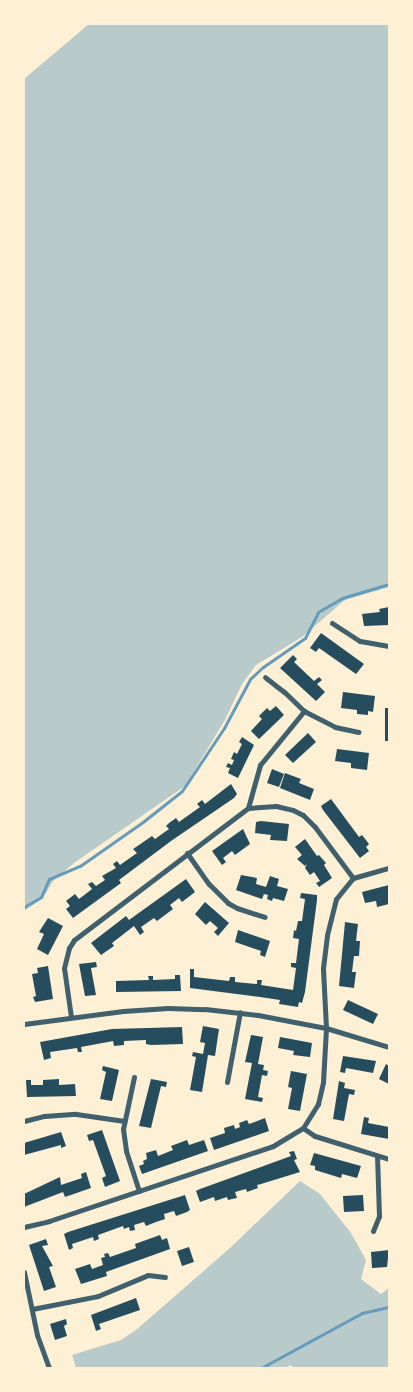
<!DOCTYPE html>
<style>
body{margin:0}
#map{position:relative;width:413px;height:1392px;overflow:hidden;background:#fdf0d5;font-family:Arial,sans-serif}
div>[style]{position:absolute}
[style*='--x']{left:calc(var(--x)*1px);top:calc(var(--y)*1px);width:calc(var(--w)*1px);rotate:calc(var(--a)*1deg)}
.green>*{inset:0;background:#b9caca}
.stream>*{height:3px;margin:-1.5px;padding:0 1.5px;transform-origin:1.5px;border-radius:1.5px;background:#669bbc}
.building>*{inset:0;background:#264d5e}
.minor>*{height:5px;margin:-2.5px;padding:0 2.5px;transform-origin:2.5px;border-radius:2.5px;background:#3f606c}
span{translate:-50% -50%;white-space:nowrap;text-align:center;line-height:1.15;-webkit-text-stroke:5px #fdf0d5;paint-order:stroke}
.frame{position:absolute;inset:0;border:25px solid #fdf0d5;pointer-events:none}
</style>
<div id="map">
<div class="green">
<div style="clip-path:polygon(89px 24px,389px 24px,389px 587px,345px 600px,302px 637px,256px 665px,242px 684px,225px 720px,185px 786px,74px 863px,53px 881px,43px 898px,24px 911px,24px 79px)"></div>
<div style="clip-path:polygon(300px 1181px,320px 1194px,351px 1233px,366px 1260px,361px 1279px,381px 1294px,389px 1288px,389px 1368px,293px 1368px,291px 1365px,285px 1368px,76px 1368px,72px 1355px,121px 1340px,136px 1330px,230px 1248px)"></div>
</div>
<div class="stream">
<div style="--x:24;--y:907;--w:20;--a:-30"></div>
<div style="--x:41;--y:897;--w:20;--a:-66"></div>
<div style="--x:49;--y:879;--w:34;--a:-23"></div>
<div style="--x:80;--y:866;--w:78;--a:-35.1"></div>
<div style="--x:144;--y:821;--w:48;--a:-38.3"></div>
<div style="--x:182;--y:791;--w:76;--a:-56.3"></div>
<div style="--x:224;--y:728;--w:55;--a:-62"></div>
<div style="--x:250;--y:679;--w:18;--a:-43"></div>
<div style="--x:263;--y:667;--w:51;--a:-34.6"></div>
<div style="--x:305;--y:638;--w:29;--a:-63"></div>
<div style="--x:318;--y:612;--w:28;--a:-30"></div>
<div style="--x:342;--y:598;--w:49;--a:-16.6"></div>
<div style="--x:261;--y:1368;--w:115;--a:-28.6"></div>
<div style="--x:362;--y:1313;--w:28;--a:-13"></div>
</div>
<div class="building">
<div style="clip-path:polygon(389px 607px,389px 625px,364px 626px,362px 614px,380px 612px,379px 609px)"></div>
<div style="clip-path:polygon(321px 633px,364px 664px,356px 674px,319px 648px,316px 652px,310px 648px)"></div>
<div style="clip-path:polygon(293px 655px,297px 659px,294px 662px,314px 681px,319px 677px,322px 680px,317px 684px,325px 692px,316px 701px,280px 668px)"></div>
<div style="clip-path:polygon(343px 692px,375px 696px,373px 712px,368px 711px,368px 715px,357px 714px,357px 710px,341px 708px)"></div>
<div style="clip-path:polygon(276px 706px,284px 715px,259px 739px,251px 731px,262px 719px,259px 716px,267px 708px,270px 711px)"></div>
<div style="clip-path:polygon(385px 708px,389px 708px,389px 741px,385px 741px)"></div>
<div style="clip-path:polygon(308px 733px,316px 742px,293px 763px,285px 755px)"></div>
<div style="clip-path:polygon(242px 737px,254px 745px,238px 778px,228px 773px,230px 768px,226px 767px,228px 763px,232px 765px,234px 760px,231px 759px,234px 752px,237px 754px,242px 744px,239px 742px)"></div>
<div style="clip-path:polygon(337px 749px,369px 753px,367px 770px,351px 768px,351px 763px,335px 761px)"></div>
<div style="clip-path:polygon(272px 769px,284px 774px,279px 787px,267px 783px)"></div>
<div style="clip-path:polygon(285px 773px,301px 779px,299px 783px,314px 789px,310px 800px,280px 788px)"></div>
<div style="clip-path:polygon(231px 784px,237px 794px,234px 798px,171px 841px,119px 880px,121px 883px,73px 918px,66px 909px,70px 906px,66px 901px,75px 894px,79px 899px,92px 889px,88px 884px,92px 882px,96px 886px,105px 880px,102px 876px,116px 868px,113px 864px,117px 861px,120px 865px,137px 853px,133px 849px,139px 845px,152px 836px,155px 839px,169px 829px,166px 826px,169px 823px,176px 818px,179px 822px,200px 807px,197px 804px,202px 800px,205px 804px)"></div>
<div style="clip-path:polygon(331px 799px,359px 837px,362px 835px,369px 844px,366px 847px,369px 851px,360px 858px,323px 810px,321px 806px)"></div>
<div style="clip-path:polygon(261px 821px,289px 824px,287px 841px,270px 840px,271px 835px,255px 833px,256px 822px)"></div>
<div style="clip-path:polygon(243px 829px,250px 844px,235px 855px,232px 851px,223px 858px,226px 862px,222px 865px,212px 851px)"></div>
<div style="clip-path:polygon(305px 839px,317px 856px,319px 855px,326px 863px,324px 865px,332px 878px,319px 887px,316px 883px,320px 881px,314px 872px,310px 875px,305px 868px,307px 864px,305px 866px,297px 859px,302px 855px,295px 847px)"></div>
<div style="clip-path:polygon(241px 875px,257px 878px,256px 884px,266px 887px,270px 876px,279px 879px,277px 886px,288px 889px,284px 901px,273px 898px,272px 901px,267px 899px,268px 895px,264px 894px,262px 899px,236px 890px)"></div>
<div style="clip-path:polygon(186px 879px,195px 892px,182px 902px,179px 898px,170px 905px,173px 909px,157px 921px,154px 918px,141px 927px,144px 932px,140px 935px,134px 926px,112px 943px,114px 946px,101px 955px,91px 943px,126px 916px,129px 920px)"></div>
<div style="clip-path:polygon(389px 885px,389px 904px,377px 907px,376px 901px,365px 903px,362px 892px)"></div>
<div style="clip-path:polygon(301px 893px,317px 895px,317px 900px,305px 992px,302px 1003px,299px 1002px,298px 1007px,279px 1004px,280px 1000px,260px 997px,190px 988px,190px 969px,194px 969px,194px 977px,229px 981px,230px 977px,235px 977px,235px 982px,257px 984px,257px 980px,262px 980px,261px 985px,293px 990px,296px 968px,291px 967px,291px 963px,296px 963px,299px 939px,293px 938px,294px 930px,296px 931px,298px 921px,302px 921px,305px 899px,300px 898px)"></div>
<div style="clip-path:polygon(205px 902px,229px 923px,218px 936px,214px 932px,218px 928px,210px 921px,206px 925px,195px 914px)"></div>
<div style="clip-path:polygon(48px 918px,63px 926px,48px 955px,37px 949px,44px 934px,39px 932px)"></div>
<div style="clip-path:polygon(345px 922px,358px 924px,356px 941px,360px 941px,359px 956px,354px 956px,352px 972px,356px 972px,354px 988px,339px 986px)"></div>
<div style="clip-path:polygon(238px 930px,270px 941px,265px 957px,260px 955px,261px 951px,235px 942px)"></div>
<div style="clip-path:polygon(96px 962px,97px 967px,91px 968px,96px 995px,85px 996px,79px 964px)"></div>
<div style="clip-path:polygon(48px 966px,53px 999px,35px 1002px,33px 997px,36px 996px,32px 974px,38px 973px,37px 968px)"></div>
<div style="clip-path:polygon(175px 975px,180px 975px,181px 991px,116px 992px,116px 981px,149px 980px,148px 976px,153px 976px,153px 980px,175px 979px)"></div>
<div style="clip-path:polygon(348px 1000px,378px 1014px,373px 1024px,343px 1010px)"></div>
<div style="clip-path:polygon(203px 1026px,219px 1029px,215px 1056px,208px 1055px,202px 1092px,190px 1090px,196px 1057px,192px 1056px,193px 1052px,203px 1054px,205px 1043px,200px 1042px)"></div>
<div style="clip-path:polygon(182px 1027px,183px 1044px,151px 1045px,146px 1044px,146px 1040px,124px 1041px,124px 1045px,114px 1046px,113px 1041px,81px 1047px,82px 1052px,78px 1052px,77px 1048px,50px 1052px,51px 1058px,44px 1060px,40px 1042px,112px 1029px)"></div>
<div style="clip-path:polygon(251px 1035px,263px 1037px,258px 1064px,264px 1065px,263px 1070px,268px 1071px,267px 1076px,262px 1075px,258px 1097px,263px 1098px,262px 1102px,245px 1099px,252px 1063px,245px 1062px)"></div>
<div style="clip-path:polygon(280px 1037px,312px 1043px,310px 1057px,293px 1055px,294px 1051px,278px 1048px)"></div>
<div style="clip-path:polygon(343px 1056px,376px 1061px,373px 1073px,346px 1068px,345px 1073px,340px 1072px)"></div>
<div style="clip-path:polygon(386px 1064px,389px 1066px,389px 1084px,379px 1079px)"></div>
<div style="clip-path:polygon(103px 1066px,119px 1070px,112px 1101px,100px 1099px,106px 1072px,102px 1070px)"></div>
<div style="clip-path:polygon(291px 1071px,307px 1074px,300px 1111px,288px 1109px,292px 1088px,288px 1087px)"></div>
<div style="clip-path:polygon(59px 1079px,59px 1085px,75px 1084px,76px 1096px,27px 1097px,26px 1080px,31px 1080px,31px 1085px,43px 1085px,43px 1080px)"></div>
<div style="clip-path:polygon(151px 1079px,167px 1082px,166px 1087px,161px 1086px,151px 1128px,139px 1126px)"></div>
<div style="clip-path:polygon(339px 1081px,345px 1083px,344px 1088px,355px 1090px,354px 1095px,349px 1094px,344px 1121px,333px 1119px)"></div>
<div style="clip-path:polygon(364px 1117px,369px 1118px,368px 1123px,389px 1127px,389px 1139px,361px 1134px)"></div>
<div style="clip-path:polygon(265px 1118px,269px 1131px,214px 1150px,210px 1138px,225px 1133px,224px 1128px,234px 1125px,235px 1129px,240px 1127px,239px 1123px,247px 1120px,249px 1124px)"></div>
<div style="clip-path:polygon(102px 1130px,120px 1181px,105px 1187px,102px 1178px,106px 1176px,93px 1140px,89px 1141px,87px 1135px)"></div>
<div style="clip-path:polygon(61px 1132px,66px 1146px,61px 1148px,61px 1145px,24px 1155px,24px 1143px)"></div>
<div style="clip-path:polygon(187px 1140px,189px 1145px,204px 1140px,208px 1151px,142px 1174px,139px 1166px,144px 1164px,143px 1161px,147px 1159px,146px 1153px,156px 1150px,158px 1156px,173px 1150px,171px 1146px)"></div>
<div style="clip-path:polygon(294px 1151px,297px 1159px,294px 1160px,300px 1172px,261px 1184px,257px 1185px,258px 1188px,247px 1192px,246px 1189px,235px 1192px,237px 1198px,232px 1199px,228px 1200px,227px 1197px,215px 1201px,214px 1197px,200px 1202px,196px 1191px,200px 1189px,291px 1156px,289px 1152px)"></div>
<div style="clip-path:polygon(314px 1153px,361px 1166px,357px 1178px,342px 1174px,341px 1178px,315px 1170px,315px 1166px,310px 1165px)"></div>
<div style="clip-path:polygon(86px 1172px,91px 1188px,65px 1197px,63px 1192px,24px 1207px,24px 1194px,60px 1177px,61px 1185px,82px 1178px,81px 1174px)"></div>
<div style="clip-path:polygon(185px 1195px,190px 1210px,187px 1212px,176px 1216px,174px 1211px,164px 1214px,165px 1219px,156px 1222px,146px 1226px,144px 1222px,134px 1225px,135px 1230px,130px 1231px,129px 1227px,124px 1229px,123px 1226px,98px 1235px,99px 1239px,94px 1241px,93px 1237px,72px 1244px,73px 1248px,69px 1250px,64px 1234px,68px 1232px)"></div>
<div style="clip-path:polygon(363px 1195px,364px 1211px,344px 1212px,343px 1196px)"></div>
<div style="clip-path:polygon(160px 1235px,162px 1240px,167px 1238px,170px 1249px,106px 1272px,107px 1276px,81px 1284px,75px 1269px,90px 1264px,92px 1269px,103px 1265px,101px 1258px,105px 1257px,104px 1254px,108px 1253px,110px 1257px,136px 1248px,135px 1244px)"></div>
<div style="clip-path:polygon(46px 1239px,48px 1245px,42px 1246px,53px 1266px,49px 1267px,56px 1287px,44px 1291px,29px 1245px)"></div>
<div style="clip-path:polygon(189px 1247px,194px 1262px,182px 1266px,177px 1251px)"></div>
<div style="clip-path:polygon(389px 1250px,387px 1267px,372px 1268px,371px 1252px)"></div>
<div style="clip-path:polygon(136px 1298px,140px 1310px,99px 1324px,101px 1329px,96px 1331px,91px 1315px)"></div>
<div style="clip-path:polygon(66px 1319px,67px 1324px,64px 1326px,67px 1336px,55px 1340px,50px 1324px)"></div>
</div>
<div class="minor">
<div style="--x:332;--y:623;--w:33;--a:33"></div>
<div style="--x:360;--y:641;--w:29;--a:10"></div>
<div style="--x:304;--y:711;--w:35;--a:27"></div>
<div style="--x:335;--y:727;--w:24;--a:12"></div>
<div style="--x:248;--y:808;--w:45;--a:-74.4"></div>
<div style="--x:260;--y:765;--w:70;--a:-50.8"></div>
<div style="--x:304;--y:711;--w:28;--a:-136"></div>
<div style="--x:284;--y:692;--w:24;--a:-142"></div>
<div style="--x:187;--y:853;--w:38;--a:55"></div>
<div style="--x:209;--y:884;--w:27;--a:45"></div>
<div style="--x:228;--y:903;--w:10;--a:29"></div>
<div style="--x:237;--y:908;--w:29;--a:18"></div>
<div style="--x:71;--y:1017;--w:49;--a:-98.1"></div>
<div style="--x:64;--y:968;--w:21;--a:-76"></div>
<div style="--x:69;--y:948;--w:9;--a:-58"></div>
<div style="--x:74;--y:940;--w:218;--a:-37.2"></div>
<div style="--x:248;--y:808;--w:28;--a:-4"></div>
<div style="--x:276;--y:806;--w:17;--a:13"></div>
<div style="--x:293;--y:810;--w:11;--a:27"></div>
<div style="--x:303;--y:815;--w:17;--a:45"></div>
<div style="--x:315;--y:827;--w:64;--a:53.3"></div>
<div style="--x:24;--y:1024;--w:100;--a:-7.5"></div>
<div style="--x:123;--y:1011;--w:45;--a:-3.8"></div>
<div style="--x:168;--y:1008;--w:37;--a:2"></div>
<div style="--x:205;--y:1009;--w:53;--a:6.5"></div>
<div style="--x:258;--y:1015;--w:69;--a:10.8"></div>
<div style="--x:326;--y:1028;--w:66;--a:16.8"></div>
<div style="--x:134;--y:1077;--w:53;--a:101.9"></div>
<div style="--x:123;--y:1129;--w:22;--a:82"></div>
<div style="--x:126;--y:1151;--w:42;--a:72"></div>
<div style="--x:227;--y:1082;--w:71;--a:-79.5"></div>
<div style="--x:24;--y:1121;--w:21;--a:-14"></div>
<div style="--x:44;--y:1116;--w:32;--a:-4"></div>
<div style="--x:76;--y:1114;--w:49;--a:8.3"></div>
<div style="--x:303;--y:1128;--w:14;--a:34"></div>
<div style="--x:315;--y:1136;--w:77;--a:17.3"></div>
<div style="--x:24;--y:1227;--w:26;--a:-13"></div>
<div style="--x:49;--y:1221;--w:236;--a:-18.5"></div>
<div style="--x:273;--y:1146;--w:35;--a:-31"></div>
<div style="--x:303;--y:1128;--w:28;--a:-58"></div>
<div style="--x:318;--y:1104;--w:23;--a:-77"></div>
<div style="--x:323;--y:1082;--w:54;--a:-86.8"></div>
<div style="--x:326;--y:1028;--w:60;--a:-92.9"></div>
<div style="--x:323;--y:968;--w:33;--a:-83"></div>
<div style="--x:327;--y:935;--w:37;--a:-76"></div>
<div style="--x:336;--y:899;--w:27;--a:-51"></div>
<div style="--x:353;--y:878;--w:37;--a:-16"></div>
<div style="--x:373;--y:1231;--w:16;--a:-68"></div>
<div style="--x:379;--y:1216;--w:60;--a:-91.9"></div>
<div style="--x:24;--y:1272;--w:64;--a:78.3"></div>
<div style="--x:37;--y:1335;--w:35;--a:70"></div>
<div style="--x:32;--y:1309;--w:67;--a:-11.1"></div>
<div style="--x:98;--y:1296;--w:54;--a:-22.8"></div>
<div style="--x:148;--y:1275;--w:17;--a:7"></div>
</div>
<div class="frame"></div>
</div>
